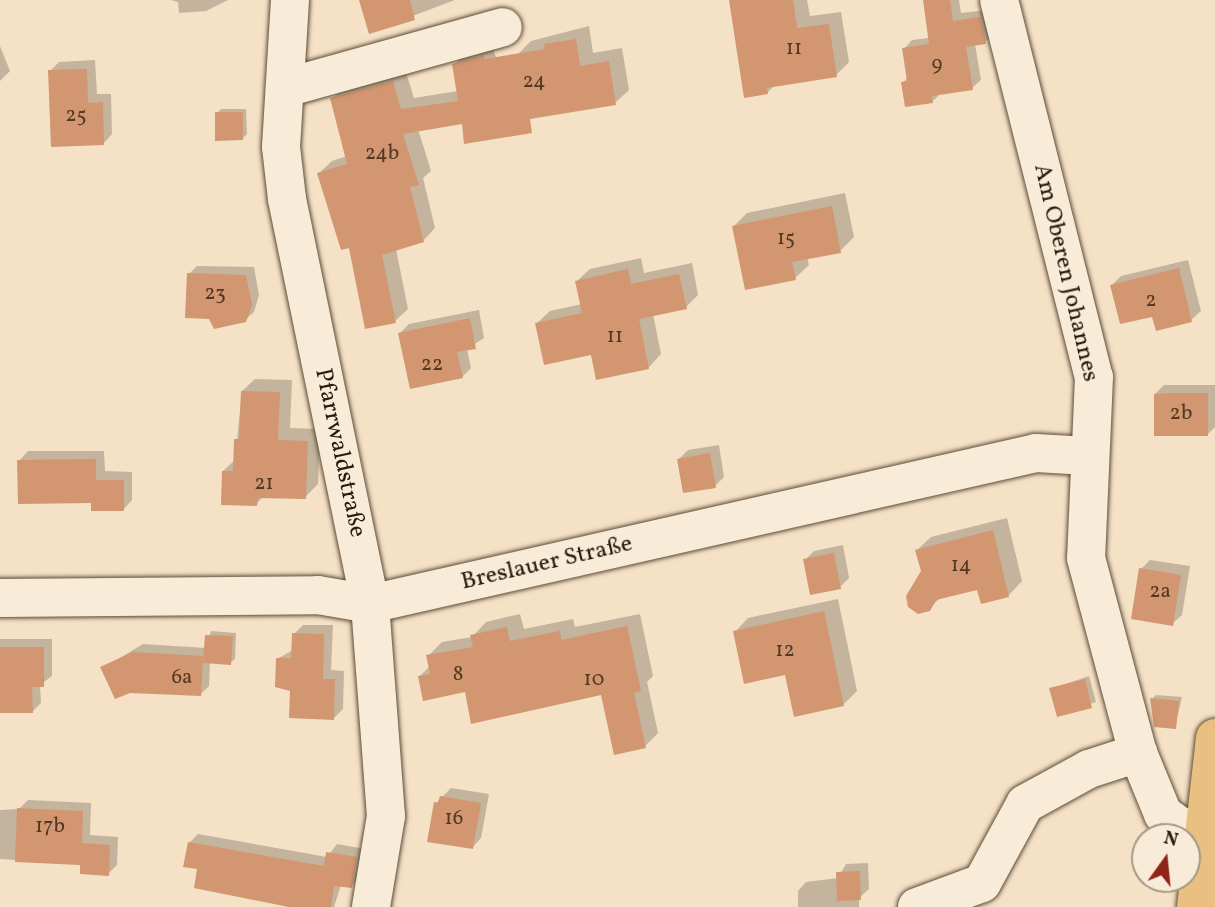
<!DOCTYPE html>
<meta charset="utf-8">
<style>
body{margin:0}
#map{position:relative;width:1215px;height:907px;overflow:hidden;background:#f5e1c5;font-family:Vollkorn,serif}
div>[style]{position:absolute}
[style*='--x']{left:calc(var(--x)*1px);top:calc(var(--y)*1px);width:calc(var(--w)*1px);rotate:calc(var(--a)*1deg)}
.shadow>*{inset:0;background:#0003}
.building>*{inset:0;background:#d29670}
.roads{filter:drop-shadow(0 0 2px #5c4c39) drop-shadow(0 0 2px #5c4c39)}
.minor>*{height:38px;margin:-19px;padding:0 19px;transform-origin:19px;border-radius:19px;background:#f8ecd9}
.major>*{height:38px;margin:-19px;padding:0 19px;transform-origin:19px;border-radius:19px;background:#eac082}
span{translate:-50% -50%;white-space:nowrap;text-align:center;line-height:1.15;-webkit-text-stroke:7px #f8ecd9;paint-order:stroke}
.number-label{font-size:21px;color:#533924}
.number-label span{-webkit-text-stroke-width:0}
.street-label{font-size:24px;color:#291a0a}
.north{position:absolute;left:1131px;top:823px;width:70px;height:70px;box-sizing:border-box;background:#f8ecd9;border:2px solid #a59886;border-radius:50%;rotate:15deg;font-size:19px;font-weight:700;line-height:28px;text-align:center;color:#291a0a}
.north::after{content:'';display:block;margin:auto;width:24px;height:32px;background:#8f2418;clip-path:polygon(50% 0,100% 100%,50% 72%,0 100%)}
</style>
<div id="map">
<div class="shadow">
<div style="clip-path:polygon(171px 0,228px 0,206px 11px,179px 13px,178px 2px)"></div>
<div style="clip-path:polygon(361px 0,455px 0,370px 32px)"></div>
<div style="clip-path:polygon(730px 0,807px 0,810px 16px,841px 12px,849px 62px,836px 75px,775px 85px,767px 93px)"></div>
<div style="clip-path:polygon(924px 0,959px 0,961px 13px,989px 10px,994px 34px,985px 42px,975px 44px,981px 80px,972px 88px,941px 93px,933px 101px,903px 83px,908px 77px,904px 49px,912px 40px,929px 38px)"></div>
<div style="clip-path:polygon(589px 26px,593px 53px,622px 48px,629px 90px,615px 103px,518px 54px,531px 41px)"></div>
<div style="clip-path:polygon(492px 45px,517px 123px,463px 122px,418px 129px,431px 171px,423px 178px,435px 228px,423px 241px,396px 249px,408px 309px,395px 321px,350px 246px,319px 173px,332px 161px,347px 156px,332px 99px,345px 86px,405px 69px,414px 98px,458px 91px,454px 65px,467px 52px)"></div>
<div style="clip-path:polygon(0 46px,10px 71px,0 81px)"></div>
<div style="clip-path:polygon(95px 60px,97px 94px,111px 94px,112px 134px,103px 144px,50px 71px,59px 62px)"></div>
<div style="clip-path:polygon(221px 109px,246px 109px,247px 134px,243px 138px,217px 113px)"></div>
<div style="clip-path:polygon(845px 193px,854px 237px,840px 251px,807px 257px,809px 265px,795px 278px,734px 226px,747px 213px)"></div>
<div style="clip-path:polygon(641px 258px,644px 273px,692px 263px,698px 295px,686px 307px,653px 314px,661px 354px,649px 367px,597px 378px,592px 353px,537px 323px,550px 311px,582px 304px,577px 281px,590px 269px)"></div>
<div style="clip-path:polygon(1188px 260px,1201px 311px,1191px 320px,1154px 315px,1112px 285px,1121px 276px)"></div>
<div style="clip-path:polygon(197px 266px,254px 267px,259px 295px,254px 312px,245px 320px,189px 274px)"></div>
<div style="clip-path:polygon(479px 310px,484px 338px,467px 349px,471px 368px,462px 377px,400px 333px,409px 324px)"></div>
<div style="clip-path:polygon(255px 379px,292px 380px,290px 428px,320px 429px,318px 484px,305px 497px,264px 496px,256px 504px,223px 471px,235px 460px,242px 391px)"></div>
<div style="clip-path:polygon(1164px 385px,1215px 385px,1215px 427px,1208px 434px,1155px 394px)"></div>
<div style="clip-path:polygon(719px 445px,724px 477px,715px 486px,679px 459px,688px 450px)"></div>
<div style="clip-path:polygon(28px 451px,104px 451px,105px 471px,132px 472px,132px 500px,123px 510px,92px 501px,19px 461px)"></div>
<div style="clip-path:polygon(1007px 518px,1022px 581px,1009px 595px,982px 602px,978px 588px,941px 597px,929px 609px,917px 550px,931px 537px)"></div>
<div style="clip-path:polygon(843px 545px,849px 578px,840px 587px,805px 560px,814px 551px)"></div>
<div style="clip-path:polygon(1150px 560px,1190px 566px,1182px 615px,1172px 624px,1141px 569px)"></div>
<div style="clip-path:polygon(838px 599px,857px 691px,844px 704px,786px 673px,735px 632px,748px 618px)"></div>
<div style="clip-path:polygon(520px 614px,524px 629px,573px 619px,575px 627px,640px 614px,653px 676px,647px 682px,658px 733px,645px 746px,603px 693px,466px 690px,419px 677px,430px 666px,428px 656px,442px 642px,472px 637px,486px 622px)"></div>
<div style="clip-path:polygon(303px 625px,333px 625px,331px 670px,344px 671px,343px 709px,334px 718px,292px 690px,277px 659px,293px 650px,294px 634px)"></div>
<div style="clip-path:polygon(211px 631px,236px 633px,235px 659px,230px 663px,210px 662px,209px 686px,200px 695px,103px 668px,143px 644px,206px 648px)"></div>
<div style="clip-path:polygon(0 639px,52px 639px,52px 676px,40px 685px,41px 703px,32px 712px,0 713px)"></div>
<div style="clip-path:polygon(1089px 676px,1096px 702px,1058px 715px,1051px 689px)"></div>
<div style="clip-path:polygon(1156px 695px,1182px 697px,1175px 727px,1152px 699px)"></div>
<div style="clip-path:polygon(451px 788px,489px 794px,481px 838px,472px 848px,436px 803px)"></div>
<div style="clip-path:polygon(28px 800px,91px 803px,90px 835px,118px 837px,117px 865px,108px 874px,82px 864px,0 859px,0 810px,19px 809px)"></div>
<div style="clip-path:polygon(198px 834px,327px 857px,337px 844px,365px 849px,361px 877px,351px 886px,341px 885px,334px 907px,303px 907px,199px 868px,189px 843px)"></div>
<div style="clip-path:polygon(868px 863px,869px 889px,859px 898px,859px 907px,798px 907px,798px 891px,806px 882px,838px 878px,846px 864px)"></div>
</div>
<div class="building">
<div style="clip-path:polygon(359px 0,410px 0,415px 20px,369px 34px)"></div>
<div style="clip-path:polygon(729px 0,793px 0,797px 28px,829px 24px,837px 77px,767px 88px,768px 94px,744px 98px)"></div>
<div style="clip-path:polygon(923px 0,950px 0,953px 21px,981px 17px,986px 44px,966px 47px,973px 90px,932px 96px,933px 103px,905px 107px,901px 82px,907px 81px,902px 48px,929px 44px)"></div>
<div style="clip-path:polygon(576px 39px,580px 66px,609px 61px,616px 105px,530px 119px,532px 133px,464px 144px,462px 124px,403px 134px,419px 185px,410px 187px,424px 242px,382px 255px,396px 323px,365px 329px,349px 248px,341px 250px,317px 173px,347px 164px,330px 98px,393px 81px,401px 109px,458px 101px,452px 64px,484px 55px,484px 59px,545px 49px,544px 44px)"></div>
<div style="clip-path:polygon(87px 69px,88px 103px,103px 102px,104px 145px,51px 147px,48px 70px)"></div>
<div style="clip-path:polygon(215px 112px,243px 112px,243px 140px,215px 141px)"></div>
<div style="clip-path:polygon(832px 206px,841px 253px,792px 262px,796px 280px,745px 290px,732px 226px)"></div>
<div style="clip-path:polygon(1179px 268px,1192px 322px,1156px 331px,1152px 317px,1120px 324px,1110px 285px)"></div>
<div style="clip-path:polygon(628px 269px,631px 284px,679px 274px,687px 309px,639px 319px,649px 369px,596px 380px,591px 355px,544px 365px,535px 323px,582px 313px,575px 281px)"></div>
<div style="clip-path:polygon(187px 273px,246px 275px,252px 305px,246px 322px,214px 329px,209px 319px,185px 318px)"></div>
<div style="clip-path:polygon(470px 318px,476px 349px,457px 352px,463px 378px,410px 389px,398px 333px)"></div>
<div style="clip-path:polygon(241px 391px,280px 392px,278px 440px,308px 441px,306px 499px,258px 498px,257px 506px,221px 505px,222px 471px,233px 471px,234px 439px,239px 439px)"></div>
<div style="clip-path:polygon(1174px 393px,1208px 393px,1208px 436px,1154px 436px,1154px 394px)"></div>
<div style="clip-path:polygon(710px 453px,716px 488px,683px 493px,677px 459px)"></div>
<div style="clip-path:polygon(96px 459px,96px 480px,124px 480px,124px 511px,91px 511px,91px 503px,18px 504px,17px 460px)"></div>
<div style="clip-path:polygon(993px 530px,1009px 597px,981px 604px,977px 590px,936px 600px,930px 611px,918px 614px,908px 607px,906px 596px,921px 571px,915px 550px)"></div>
<div style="clip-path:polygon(834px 553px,841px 589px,810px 595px,803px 559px)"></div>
<div style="clip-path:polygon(1139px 568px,1181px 575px,1173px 626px,1131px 619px)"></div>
<div style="clip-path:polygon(824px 611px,844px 706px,794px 717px,785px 675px,744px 684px,733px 631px)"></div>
<div style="clip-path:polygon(627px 626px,641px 691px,634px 693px,646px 748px,614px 755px,601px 695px,471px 724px,465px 692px,423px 701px,418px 676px,430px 674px,426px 655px,473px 647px,470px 635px,507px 627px,510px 641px,560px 631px,561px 640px)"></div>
<div style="clip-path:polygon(292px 633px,324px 634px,323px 679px,335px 679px,334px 720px,289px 718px,290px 691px,275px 687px,276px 658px,291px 658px)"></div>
<div style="clip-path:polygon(205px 635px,233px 636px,231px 665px,203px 663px)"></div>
<div style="clip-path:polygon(0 647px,44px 647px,44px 687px,32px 687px,33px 713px,0 713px)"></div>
<div style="clip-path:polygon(133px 652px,203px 656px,201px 696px,130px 693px,115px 699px,100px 667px)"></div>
<div style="clip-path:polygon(1085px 679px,1092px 708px,1057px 717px,1049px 688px)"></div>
<div style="clip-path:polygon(1150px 698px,1179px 701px,1176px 729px,1154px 727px)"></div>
<div style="clip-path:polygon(440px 796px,481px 803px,473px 849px,427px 842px,434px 802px,438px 803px)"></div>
<div style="clip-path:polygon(17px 808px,83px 811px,82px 843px,110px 845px,109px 876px,80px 874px,80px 865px,15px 862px)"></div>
<div style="clip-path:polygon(188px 842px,324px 866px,326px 852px,357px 857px,352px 888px,334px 886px,331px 907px,289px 907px,194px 888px,197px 869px,183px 867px)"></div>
<div style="clip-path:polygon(860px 871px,861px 900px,837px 901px,836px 872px)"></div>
</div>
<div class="roads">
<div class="minor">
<div style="--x:290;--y:0;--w:147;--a:93.5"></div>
<div style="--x:281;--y:147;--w:52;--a:83.4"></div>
<div style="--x:287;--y:199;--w:413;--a:78.4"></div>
<div style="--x:370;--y:604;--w:213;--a:85.7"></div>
<div style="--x:386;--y:816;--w:92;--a:99.4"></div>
<div style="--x:999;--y:0;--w:389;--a:75.9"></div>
<div style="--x:1094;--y:377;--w:181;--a:92.5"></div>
<div style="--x:1086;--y:558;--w:202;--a:75.1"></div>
<div style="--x:1138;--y:753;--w:66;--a:67.7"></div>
<div style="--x:1163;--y:814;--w:48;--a:35.7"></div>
<div style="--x:285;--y:88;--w:226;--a:-15.6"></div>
<div style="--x:0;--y:598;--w:318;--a:-0.5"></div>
<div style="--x:318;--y:595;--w:53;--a:9.8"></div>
<div style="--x:370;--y:604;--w:683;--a:-12.77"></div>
<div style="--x:1036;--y:453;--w:52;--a:3.3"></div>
<div style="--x:917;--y:907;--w:69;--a:-20.3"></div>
<div style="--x:982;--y:883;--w:90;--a:-61.4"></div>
<div style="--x:1025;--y:804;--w:73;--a:-28.7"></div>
<div style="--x:1089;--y:769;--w:52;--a:-18.1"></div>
</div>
<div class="major">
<div style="--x:1196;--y:907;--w:170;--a:-83.6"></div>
</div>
</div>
<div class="number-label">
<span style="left:794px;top:49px">11</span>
<span style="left:937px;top:65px">9</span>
<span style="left:534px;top:82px">24</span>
<span style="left:76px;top:116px">25</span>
<span style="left:382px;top:154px">24b</span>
<span style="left:786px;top:239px">15</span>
<span style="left:215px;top:294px">23</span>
<span style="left:1151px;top:301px">2</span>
<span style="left:615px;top:337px">11</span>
<span style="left:432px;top:365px">22</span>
<span style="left:1181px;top:414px">2b</span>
<span style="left:264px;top:484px">21</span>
<span style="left:961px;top:566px">14</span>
<span style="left:1160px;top:592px">2a</span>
<span style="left:785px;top:651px">12</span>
<span style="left:458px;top:675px">8</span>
<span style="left:182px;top:678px">6a</span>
<span style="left:594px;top:680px">10</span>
<span style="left:454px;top:819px">16</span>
<span style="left:50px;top:827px">17b</span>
</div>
<div class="street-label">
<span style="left:1065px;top:273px;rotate:77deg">Am Oberen Johannes</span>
<span style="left:339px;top:453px;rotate:78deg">Pfarrwaldstraße</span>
<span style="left:547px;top:564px;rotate:-13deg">Breslauer Straße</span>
</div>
<div class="north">N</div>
</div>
